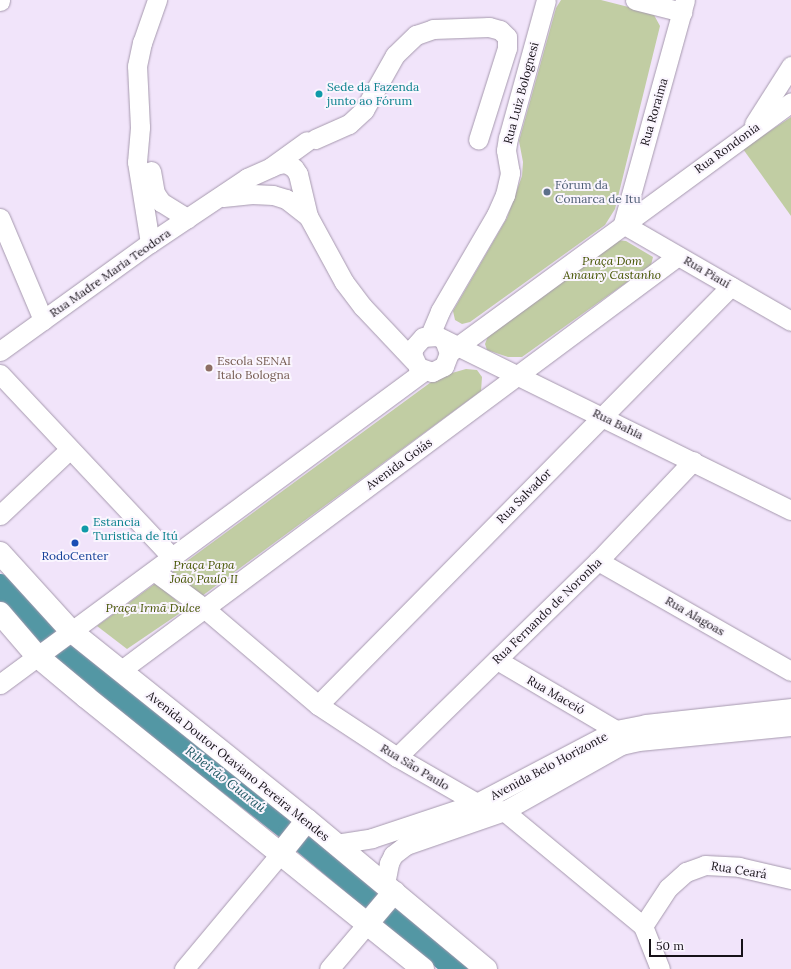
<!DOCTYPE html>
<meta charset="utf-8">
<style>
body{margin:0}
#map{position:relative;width:791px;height:969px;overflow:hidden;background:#f1e4fa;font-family:Lora,serif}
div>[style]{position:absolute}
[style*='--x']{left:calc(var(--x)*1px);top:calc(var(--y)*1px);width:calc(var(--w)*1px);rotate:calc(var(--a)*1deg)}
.green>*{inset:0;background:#c1cda3}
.river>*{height:23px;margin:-11.5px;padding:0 11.5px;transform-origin:11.5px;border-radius:11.5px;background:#5397a4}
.roads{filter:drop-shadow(0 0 1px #a699ae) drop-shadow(0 0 1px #a699ae)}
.minor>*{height:19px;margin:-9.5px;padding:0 9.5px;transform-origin:9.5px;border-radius:9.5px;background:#fff}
.major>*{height:22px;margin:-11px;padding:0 11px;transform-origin:11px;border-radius:11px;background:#fff}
.dots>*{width:11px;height:11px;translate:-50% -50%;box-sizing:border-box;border:2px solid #faf5fe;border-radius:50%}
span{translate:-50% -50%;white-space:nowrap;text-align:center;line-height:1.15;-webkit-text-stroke:4px #faf5fe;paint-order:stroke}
.culture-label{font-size:12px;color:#0d838f}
.left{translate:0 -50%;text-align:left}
.street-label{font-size:12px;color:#161118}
.service-label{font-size:12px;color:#4e5e75}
.park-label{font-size:12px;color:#455400;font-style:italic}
.education-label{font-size:12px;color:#785e54}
.transit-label{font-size:12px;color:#164399}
.water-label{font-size:13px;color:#1f5863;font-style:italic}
.scale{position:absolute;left:649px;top:939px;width:94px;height:18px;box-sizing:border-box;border:2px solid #161118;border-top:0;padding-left:5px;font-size:12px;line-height:14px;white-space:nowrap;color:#161118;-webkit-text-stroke:3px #faf5fe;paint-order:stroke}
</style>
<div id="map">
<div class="green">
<div style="clip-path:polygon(561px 0,601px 0,648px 12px,654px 15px,660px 26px,615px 209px,605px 225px,470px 322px,462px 324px,455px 320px,453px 311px,507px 218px,522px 176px,523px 162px,519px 141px,556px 8px)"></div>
<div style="clip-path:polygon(791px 117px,791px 216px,743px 149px)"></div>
<div style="clip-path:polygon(616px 240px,626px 241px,653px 257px,651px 265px,522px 357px,508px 357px,487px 350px,485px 344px,488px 336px)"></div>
<div style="clip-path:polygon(466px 369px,477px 370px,482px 377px,481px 391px,202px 596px,172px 572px,438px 377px)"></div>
<div style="clip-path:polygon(156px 583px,186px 609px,127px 649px,97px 626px)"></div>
</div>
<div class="river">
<div style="--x:0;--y:585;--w:103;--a:46.2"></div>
<div style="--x:71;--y:659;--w:277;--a:38.1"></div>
<div style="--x:289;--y:830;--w:217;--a:39.8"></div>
</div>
<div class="roads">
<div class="minor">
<div style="--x:635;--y:0;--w:49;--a:14.3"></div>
<div style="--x:685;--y:0;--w:232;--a:105.5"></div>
<div style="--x:623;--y:224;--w:194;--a:30"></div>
<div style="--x:0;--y:1;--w:1;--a:-90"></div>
<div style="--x:754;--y:124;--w:69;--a:-57.5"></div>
<div style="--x:315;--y:139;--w:37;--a:-24"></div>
<div style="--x:349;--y:124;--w:21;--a:-43"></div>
<div style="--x:364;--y:110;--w:63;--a:-60.6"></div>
<div style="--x:395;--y:55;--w:29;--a:-44"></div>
<div style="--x:416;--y:35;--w:18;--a:-19"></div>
<div style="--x:433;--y:29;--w:56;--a:-2"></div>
<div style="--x:489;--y:27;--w:11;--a:15"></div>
<div style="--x:500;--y:30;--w:10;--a:45"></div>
<div style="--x:507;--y:37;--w:11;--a:90"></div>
<div style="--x:507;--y:48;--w:96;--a:107.5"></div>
<div style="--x:271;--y:167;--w:44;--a:-35.8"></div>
<div style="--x:151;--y:171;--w:22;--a:80"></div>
<div style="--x:155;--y:193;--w:11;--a:56"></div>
<div style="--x:161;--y:202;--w:31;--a:32"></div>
<div style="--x:223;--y:197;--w:29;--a:-6"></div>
<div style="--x:252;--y:194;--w:21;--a:3"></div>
<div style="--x:273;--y:195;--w:14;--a:17"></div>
<div style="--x:286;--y:199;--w:28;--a:38"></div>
<div style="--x:0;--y:218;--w:111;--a:67.1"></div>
<div style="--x:150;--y:243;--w:82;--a:-99.1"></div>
<div style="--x:137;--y:162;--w:35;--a:-85"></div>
<div style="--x:140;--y:127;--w:61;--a:-92.8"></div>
<div style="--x:137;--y:66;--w:24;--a:-78"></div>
<div style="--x:142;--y:43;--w:46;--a:-70.8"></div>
<div style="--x:430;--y:335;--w:26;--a:-67"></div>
<div style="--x:440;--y:311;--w:111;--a:-59.7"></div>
<div style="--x:496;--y:215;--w:22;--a:-66"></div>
<div style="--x:505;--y:195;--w:23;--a:-77"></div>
<div style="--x:510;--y:173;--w:23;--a:-100"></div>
<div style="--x:506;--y:150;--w:12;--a:-81"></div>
<div style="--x:508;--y:138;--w:143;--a:-74.6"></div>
<div style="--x:444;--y:340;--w:14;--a:69"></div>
<div style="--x:449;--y:353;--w:14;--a:111"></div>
<div style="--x:444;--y:366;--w:13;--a:153"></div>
<div style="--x:432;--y:372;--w:15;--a:-160"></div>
<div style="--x:418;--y:367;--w:14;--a:-115"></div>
<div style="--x:412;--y:354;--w:7;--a:-74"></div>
<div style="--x:414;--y:347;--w:13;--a:-48"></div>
<div style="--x:423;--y:337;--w:14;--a:-4"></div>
<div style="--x:437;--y:336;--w:394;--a:26.2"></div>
<div style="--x:0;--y:351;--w:185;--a:-35.8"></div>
<div style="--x:150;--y:243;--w:117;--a:-33.8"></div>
<div style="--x:247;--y:178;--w:34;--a:-24"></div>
<div style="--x:278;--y:164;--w:8;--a:-7"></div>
<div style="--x:286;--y:163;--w:9;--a:32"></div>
<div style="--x:294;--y:168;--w:7;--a:56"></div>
<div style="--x:298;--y:174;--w:43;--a:76.6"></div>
<div style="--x:308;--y:216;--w:75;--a:61.4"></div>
<div style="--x:344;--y:282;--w:31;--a:53"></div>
<div style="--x:363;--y:307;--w:74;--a:46.6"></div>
<div style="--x:450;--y:352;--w:423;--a:-36.2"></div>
<div style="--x:0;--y:374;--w:253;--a:46.8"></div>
<div style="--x:0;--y:515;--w:96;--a:-43.3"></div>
<div style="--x:598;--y:561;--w:222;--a:29.7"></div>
<div style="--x:154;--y:571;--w:62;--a:36.5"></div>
<div style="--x:204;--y:608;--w:150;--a:40.4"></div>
<div style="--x:318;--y:705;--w:95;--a:33.4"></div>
<div style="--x:397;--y:757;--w:92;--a:29.9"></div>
<div style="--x:477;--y:803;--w:28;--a:17"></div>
<div style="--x:504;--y:811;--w:180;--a:39.6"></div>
<div style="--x:643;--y:926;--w:46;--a:68.4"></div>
<div style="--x:497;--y:660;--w:138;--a:30.5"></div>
<div style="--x:120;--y:671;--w:695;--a:-36.64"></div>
<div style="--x:0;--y:684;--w:527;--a:-36.44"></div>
<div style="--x:318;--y:705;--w:588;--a:-45.41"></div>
<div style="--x:397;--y:757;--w:281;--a:-44.3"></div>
<div style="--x:598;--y:561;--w:138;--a:-46.5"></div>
<div style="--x:336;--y:844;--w:36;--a:-9"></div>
<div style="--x:372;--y:838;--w:111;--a:-18.4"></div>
<div style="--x:477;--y:803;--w:157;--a:-27.7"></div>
<div style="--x:616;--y:730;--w:31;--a:-11"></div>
<div style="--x:646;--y:724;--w:146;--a:-6.3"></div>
<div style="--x:385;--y:884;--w:21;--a:-79"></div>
<div style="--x:389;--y:863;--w:9;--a:-63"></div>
<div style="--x:393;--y:855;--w:16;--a:-38"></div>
<div style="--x:406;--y:845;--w:104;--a:-19.1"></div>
<div style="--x:504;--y:811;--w:134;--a:-29.4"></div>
<div style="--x:621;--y:745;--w:17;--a:-13"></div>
<div style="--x:638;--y:741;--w:154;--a:-5.6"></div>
<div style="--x:643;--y:926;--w:45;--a:-56.7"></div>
<div style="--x:668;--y:888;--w:24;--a:-42"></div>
<div style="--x:686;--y:872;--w:20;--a:-20"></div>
<div style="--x:705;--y:865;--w:34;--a:3"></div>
<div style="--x:739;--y:867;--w:53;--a:13"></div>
<div style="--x:184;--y:969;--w:150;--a:-50.1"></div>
<div style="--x:329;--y:969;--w:59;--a:-49.8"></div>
</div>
<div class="major">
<div style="--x:0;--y:553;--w:105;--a:47.7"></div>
<div style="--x:71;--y:631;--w:302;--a:38.7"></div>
<div style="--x:307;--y:820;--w:233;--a:39.8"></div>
<div style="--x:0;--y:613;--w:57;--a:49.3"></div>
<div style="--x:37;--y:656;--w:64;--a:39.9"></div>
<div style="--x:86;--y:697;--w:433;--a:38.9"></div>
<div style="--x:280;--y:854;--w:43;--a:-51.5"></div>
<div style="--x:367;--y:924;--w:42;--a:-49.8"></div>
</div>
</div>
<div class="dots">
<div style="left:319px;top:94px;background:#0f9aa8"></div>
<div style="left:547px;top:192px;background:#5c6f8a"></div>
<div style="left:209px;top:368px;background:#8d6e63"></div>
<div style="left:85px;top:529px;background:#0f9aa8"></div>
<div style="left:75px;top:543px;background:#1a4fb4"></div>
</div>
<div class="culture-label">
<span class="left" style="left:327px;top:94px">Sede da Fazenda<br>junto ao Fórum</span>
<span class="left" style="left:93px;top:529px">Estancia<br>Turistica de Itú</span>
</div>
<div class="street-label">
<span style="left:521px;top:93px;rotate:-75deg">Rua Luiz Bolognesi</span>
<span style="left:654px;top:112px;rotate:-74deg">Rua Roraima</span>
<span style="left:727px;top:148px;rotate:-36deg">Rua Rondonia</span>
<span style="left:707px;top:272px;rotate:30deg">Rua Piauí</span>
<span style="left:110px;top:273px;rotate:-35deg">Rua Madre Maria Teodora</span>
<span style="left:618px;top:424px;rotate:26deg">Rua Bahia</span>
<span style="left:399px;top:464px;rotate:-36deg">Avenida Goiás</span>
<span style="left:524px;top:496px;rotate:-45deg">Rua Salvador</span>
<span style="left:547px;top:611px;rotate:-44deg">Rua Fernando de Noronha</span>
<span style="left:695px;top:616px;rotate:30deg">Rua Alagoas</span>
<span style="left:556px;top:695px;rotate:30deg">Rua Maceió</span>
<span style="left:238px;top:766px;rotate:39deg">Avenida Doutor Otaviano Pereira Mendes</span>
<span style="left:549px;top:766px;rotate:-28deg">Avenida Belo Horizonte</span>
<span style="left:415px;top:767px;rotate:31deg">Rua São Paulo</span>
<span style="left:739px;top:870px;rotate:9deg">Rua Ceará</span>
</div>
<div class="service-label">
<span class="left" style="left:555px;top:192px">Fórum da<br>Comarca de Itu</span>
</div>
<div class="park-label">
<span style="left:612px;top:268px">Praça Dom<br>Amaury Castanho</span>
<span style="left:204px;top:572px">Praça Papa<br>João Paulo II</span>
<span style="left:153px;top:608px">Praça Irmã Dulce</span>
</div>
<div class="education-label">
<span class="left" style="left:217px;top:368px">Escola SENAI<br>Italo Bologna</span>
</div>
<div class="transit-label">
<span style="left:75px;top:556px">RodoCenter</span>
</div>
<div class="water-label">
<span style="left:225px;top:780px;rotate:38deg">Ribeirão Guaraú</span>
</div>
<div class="scale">50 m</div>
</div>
